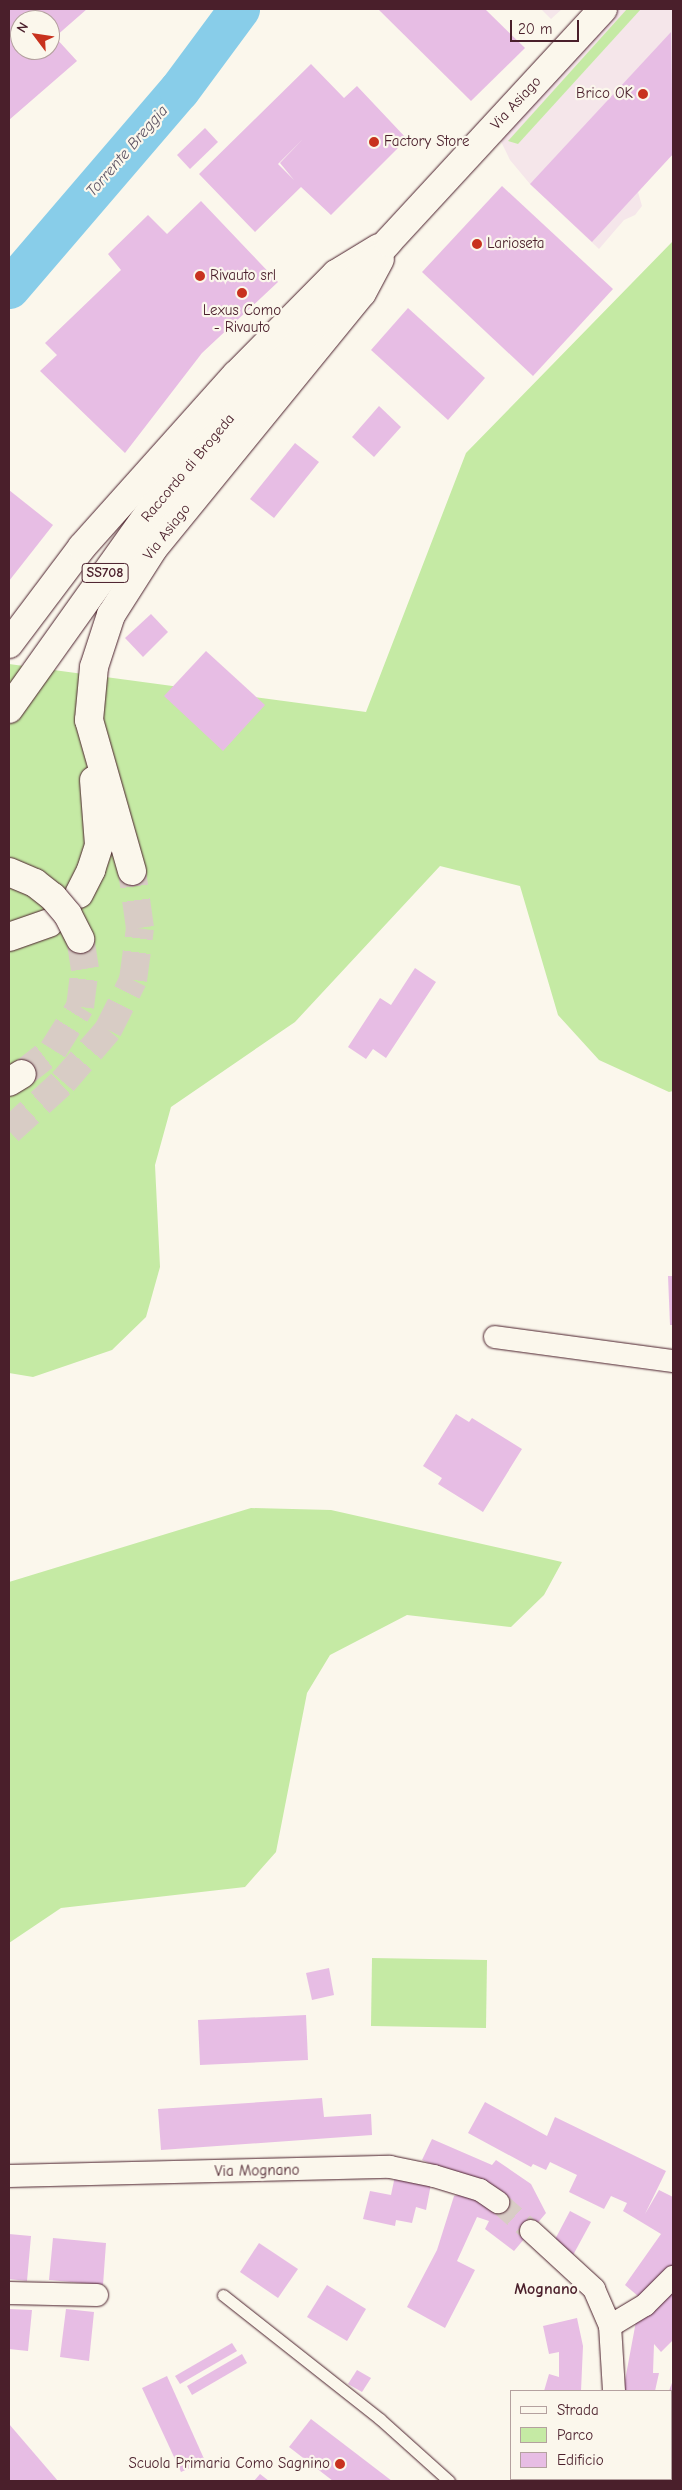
<!DOCTYPE html>
<style>
body{margin:0}
#map{position:relative;width:682px;height:2490px;overflow:hidden;background:#fbf7ec;font-family:"Comic Neue",sans-serif}
div>[style]{position:absolute}
[style*='--x']{left:calc(var(--x)*1px);top:calc(var(--y)*1px);width:calc(var(--w)*1px);rotate:calc(var(--a)*1deg)}
.built>*{inset:0;background:#f5e6ea}
.green>*{inset:0;background:#c5eaa4}
.river>*{height:41px;margin:-20.5px;padding:0 20.5px;transform-origin:20.5px;border-radius:20.5px;background:#88cde9}
.building>*{inset:0;background:#e7bde4}
.street-tunnel>*{height:22px;margin-top:-11px;transform-origin:0;background:repeating-linear-gradient(90deg,#d8ccc5 0 22px,transparent 0 33px)}
.secondary-tunnel>*{height:28px;margin-top:-14px;transform-origin:0;background:repeating-linear-gradient(90deg,#d8ccc5 0 28px,transparent 0 42px)}
.primary-tunnel>*{height:28px;margin-top:-14px;transform-origin:0;background:repeating-linear-gradient(90deg,#d8ccc5 0 28px,transparent 0 42px)}
.roads{filter:drop-shadow(0 0 1px #4a1f2b) drop-shadow(0 0 1px #4a1f2b)}
.lane>*{height:11px;margin:-5.5px;padding:0 5.5px;transform-origin:5.5px;border-radius:5.5px;background:#fbf7ec}
.street>*{height:22px;margin:-11px;padding:0 11px;transform-origin:11px;border-radius:11px;background:#fbf7ec}
.secondary>*{height:28px;margin:-14px;padding:0 14px;transform-origin:14px;border-radius:14px;background:#fbf7ec}
.primary>*{height:28px;margin:-14px;padding:0 14px;transform-origin:14px;border-radius:14px;background:#fbf7ec}
.bridges{filter:drop-shadow(0 0 1px #4a1f2b) drop-shadow(0 0 1px #4a1f2b)}
.primary-bridge>*{height:28px;margin:-14px;padding:0 14px;transform-origin:14px;border-radius:14px;background:#fbf7ec}
.dots>*{width:14px;height:14px;translate:-50% -50%;box-sizing:border-box;border:2px solid #fbf7ec;border-radius:50%}
span{translate:-50% -50%;white-space:nowrap;text-align:center;line-height:1.15;-webkit-text-stroke:4.5px #fbf7ec;paint-order:stroke}
.shield-label span{padding:1px 4px;background:#fbf7ec;border:1px solid;border-radius:4px;-webkit-text-stroke-width:0}
.shield-label{font-size:14px;color:#4a1f2b;font-weight:700}
.poi-label{font-size:15px;color:#4a1f2b}
.right{translate:-100% -50%;text-align:right}
.left{translate:0 -50%;text-align:left}
.street-label{font-size:15px;color:#4a1f2b}
.water-label{font-size:16px;color:#5d5364;font-style:italic}
.neighbourhood-label{font-size:16px;color:#4a1f2b;font-weight:700}
.frame{position:absolute;inset:0;border:10px solid #4a1f2b;pointer-events:none}
.legend{position:absolute;left:510px;top:2390px;width:162px;height:90px;box-sizing:border-box;background:#fbf7ec;border:1px solid #b4a19f;margin:0;padding:6px 9px;list-style:none;font-size:15px;color:#4a1f2b}
.legend li{display:flex;align-items:center;gap:10px;height:25px}
.legend b{width:25px;border:1px solid #b4a19f}
.north{position:absolute;left:10px;top:10px;width:50px;height:50px;box-sizing:border-box;background:#fbf7ec;border:1px solid #b4a19f;border-radius:50%;rotate:301deg;font-size:14px;font-weight:700;line-height:20px;text-align:center;color:#4a1f2b}
.north::after{content:'';display:block;margin:auto;width:18px;height:22px;background:#c8321e;clip-path:polygon(50% 0,100% 100%,50% 72%,0 100%)}
.scale{position:absolute;left:510px;top:20px;width:69px;height:22px;box-sizing:border-box;border:2px solid #4a1f2b;border-top:0;padding-left:6px;font-size:15px;line-height:18px;white-space:nowrap;color:#4a1f2b;-webkit-text-stroke:4px #fbf7ec;paint-order:stroke}
</style>
<div id="map">
<div class="built">
<div style="clip-path:polygon(541px 9px,562px 9px,551px 19px)"></div>
<div style="clip-path:polygon(603px 9px,673px 9px,673px 154px,638px 192px,642px 206px,635px 215px,624px 220px,599px 249px,530px 184px,510px 160px,494px 127px)"></div>
</div>
<div class="green">
<div style="clip-path:polygon(627px 9px,641px 9px,518px 144px,508px 141px)"></div>
<div style="clip-path:polygon(673px 241px,673px 1091px,669px 1092px,599px 1060px,558px 1015px,520px 886px,440px 866px,295px 1022px,171px 1107px,155px 1165px,160px 1267px,146px 1317px,112px 1350px,33px 1377px,9px 1373px,9px 664px,366px 712px,466px 453px)"></div>
<div style="clip-path:polygon(251px 1508px,331px 1510px,562px 1562px,544px 1595px,511px 1627px,407px 1615px,330px 1655px,307px 1693px,276px 1852px,245px 1887px,61px 1908px,9px 1943px,9px 1582px)"></div>
<div style="clip-path:polygon(372px 1958px,487px 1960px,486px 2028px,371px 2026px)"></div>
</div>
<div class="river">
<div style="--x:9;--y:288;--w:261;--a:-49.4"></div>
<div style="--x:179;--y:90;--w:101;--a:-53.5"></div>
</div>
<div class="building">
<div style="clip-path:polygon(evenodd,9px 9px,87px 9px,55px 37px,77px 61px,9px 120px,9px 9px,20px 20px,50px 20px,50px 50px,20px 50px,20px 20px)"></div>
<div style="clip-path:polygon(378px 9px,485px 9px,525px 48px,471px 101px)"></div>
<div style="clip-path:polygon(671px 32px,673px 154px,592px 242px,530px 184px)"></div>
<div style="clip-path:polygon(evenodd,311px 64px,344px 98px,357px 86px,407px 139px,331px 215px,301px 187px,255px 232px,199px 174px,311px 64px,303px 139px,280px 163px,294px 180px,278px 164px,303px 139px)"></div>
<div style="clip-path:polygon(205px 128px,218px 142px,190px 169px,177px 155px)"></div>
<div style="clip-path:polygon(502px 186px,613px 289px,533px 376px,422px 272px)"></div>
<div style="clip-path:polygon(201px 201px,278px 282px,202px 353px,125px 453px,40px 371px,57px 355px,45px 343px,121px 270px,108px 254px,148px 215px,167px 234px)"></div>
<div style="clip-path:polygon(408px 308px,485px 378px,448px 420px,371px 350px)"></div>
<div style="clip-path:polygon(379px 406px,401px 427px,374px 457px,352px 437px)"></div>
<div style="clip-path:polygon(295px 443px,319px 462px,274px 518px,250px 499px)"></div>
<div style="clip-path:polygon(9px 490px,53px 525px,9px 581px)"></div>
<div style="clip-path:polygon(151px 614px,168px 632px,143px 657px,125px 638px)"></div>
<div style="clip-path:polygon(206px 651px,265px 705px,223px 751px,164px 696px)"></div>
<div style="clip-path:polygon(415px 968px,436px 982px,386px 1058px,373px 1049px,366px 1059px,348px 1047px,380px 998px,391px 1005px)"></div>
<div style="clip-path:polygon(668px 1276px,673px 1276px,673px 1325px,670px 1325px)"></div>
<div style="clip-path:polygon(456px 1414px,469px 1422px,472px 1418px,522px 1449px,483px 1512px,438px 1484px,442px 1478px,423px 1466px)"></div>
<div style="clip-path:polygon(329px 1968px,334px 1995px,312px 2000px,306px 1973px)"></div>
<div style="clip-path:polygon(306px 2015px,308px 2060px,200px 2065px,198px 2020px)"></div>
<div style="clip-path:polygon(322px 2098px,324px 2117px,371px 2114px,372px 2135px,161px 2150px,158px 2109px)"></div>
<div style="clip-path:polygon(485px 2102px,547px 2136px,555px 2117px,666px 2171px,645px 2214px,659px 2190px,673px 2197px,673px 2271px,645px 2302px,625px 2285px,661px 2234px,623px 2211px,627px 2203px,611px 2196px,604px 2209px,569px 2192px,577px 2175px,550px 2162px,546px 2170px,533px 2164px,531px 2167px,468px 2133px)"></div>
<div style="clip-path:polygon(432px 2139px,492px 2165px,496px 2160px,531px 2184px,546px 2213px,514px 2251px,485px 2229px,489px 2221px,477px 2217px,457px 2261px,475px 2270px,445px 2328px,407px 2307px,437px 2250px,454px 2196px,475px 2191px,479px 2184px,422px 2160px)"></div>
<div style="clip-path:polygon(395px 2176px,431px 2184px,426px 2210px,416px 2207px,412px 2223px,396px 2220px,395px 2226px,363px 2219px,370px 2191px,391px 2195px)"></div>
<div style="clip-path:polygon(570px 2211px,591px 2222px,572px 2257px,551px 2247px)"></div>
<div style="clip-path:polygon(9px 2234px,31px 2236px,27px 2281px,9px 2279px)"></div>
<div style="clip-path:polygon(53px 2238px,106px 2243px,103px 2285px,49px 2280px)"></div>
<div style="clip-path:polygon(259px 2243px,298px 2269px,278px 2298px,240px 2272px)"></div>
<div style="clip-path:polygon(673px 2283px,673px 2340px,661px 2352px,654px 2344px,653px 2373px,659px 2373px,655px 2391px,623px 2391px,637px 2316px)"></div>
<div style="clip-path:polygon(327px 2285px,366px 2309px,347px 2341px,307px 2317px)"></div>
<div style="clip-path:polygon(9px 2309px,32px 2310px,28px 2351px,9px 2349px)"></div>
<div style="clip-path:polygon(66px 2309px,94px 2312px,89px 2361px,60px 2357px)"></div>
<div style="clip-path:polygon(577px 2318px,583px 2346px,581px 2391px,544px 2391px,549px 2374px,559px 2377px,559px 2352px,549px 2354px,543px 2326px)"></div>
<div style="clip-path:polygon(232px 2343px,237px 2351px,180px 2384px,175px 2376px)"></div>
<div style="clip-path:polygon(242px 2354px,247px 2363px,192px 2395px,187px 2386px)"></div>
<div style="clip-path:polygon(357px 2370px,371px 2378px,362px 2392px,348px 2384px)"></div>
<div style="clip-path:polygon(167px 2376px,205px 2461px,181px 2472px,142px 2388px)"></div>
<div style="clip-path:polygon(673px 2380px,673px 2404px,669px 2391px)"></div>
<div style="clip-path:polygon(311px 2419px,392px 2481px,333px 2481px,289px 2447px)"></div>
<div style="clip-path:polygon(9px 2424px,58px 2481px,9px 2481px)"></div>
<div style="clip-path:polygon(260px 2474px,269px 2481px,254px 2481px)"></div>
</div>
<div class="street-tunnel">
<div style="--x:498;--y:2202;--w:44;--a:41.3"></div>
</div>
<div class="secondary-tunnel">
<div style="--x:9;--y:1131;--w:73;--a:-42.2"></div>
<div style="--x:63;--y:1082;--w:69;--a:-49.1"></div>
<div style="--x:108;--y:1030;--w:56;--a:-63.4"></div>
<div style="--x:133;--y:980;--w:52;--a:-82.3"></div>
<div style="--x:140;--y:928;--w:58;--a:-98"></div>
</div>
<div class="primary-tunnel">
<div style="--x:22;--y:1074;--w:39;--a:-38"></div>
<div style="--x:53;--y:1050;--w:51;--a:-57.9"></div>
<div style="--x:80;--y:1007;--w:38;--a:-83"></div>
<div style="--x:85;--y:969;--w:30;--a:-99"></div>
</div>
<div class="roads">
<div class="lane">
<div style="--x:223;--y:2295;--w:200;--a:38.3"></div>
<div style="--x:380;--y:2419;--w:93;--a:41.9"></div>
</div>
<div class="street">
<div style="--x:495;--y:1337;--w:180;--a:7.7"></div>
<div style="--x:9;--y:2176;--w:381;--a:-1.4"></div>
<div style="--x:390;--y:2167;--w:45;--a:11.6"></div>
<div style="--x:434;--y:2176;--w:48;--a:16.9"></div>
<div style="--x:480;--y:2190;--w:22;--a:34"></div>
<div style="--x:531;--y:2231;--w:86;--a:42.6"></div>
<div style="--x:594;--y:2289;--w:40;--a:66.6"></div>
<div style="--x:9;--y:2293;--w:88;--a:1.3"></div>
<div style="--x:614;--y:2391;--w:65;--a:-93.5"></div>
<div style="--x:610;--y:2326;--w:41;--a:-31"></div>
<div style="--x:645;--y:2305;--w:40;--a:-45"></div>
<div style="--x:606;--y:2481;--w:2;--a:-63"></div>
</div>
<div class="secondary">
<div style="--x:9;--y:644;--w:121;--a:-53"></div>
<div style="--x:82;--y:547;--w:231;--a:-48.2"></div>
<div style="--x:236;--y:375;--w:142;--a:-45.3"></div>
<div style="--x:336;--y:274;--w:50;--a:-31.2"></div>
<div style="--x:132;--y:871;--w:157;--a:-105.9"></div>
<div style="--x:89;--y:720;--w:53;--a:-84.6"></div>
<div style="--x:94;--y:667;--w:55;--a:-71.9"></div>
<div style="--x:111;--y:615;--w:78;--a:-57.5"></div>
<div style="--x:153;--y:549;--w:330;--a:-50.8"></div>
<div style="--x:362;--y:293;--w:38;--a:-62"></div>
<div style="--x:79;--y:894;--w:27;--a:-63"></div>
<div style="--x:91;--y:870;--w:26;--a:-72"></div>
<div style="--x:99;--y:845;--w:65;--a:-94.4"></div>
<div style="--x:9;--y:937;--w:42;--a:-19.3"></div>
</div>
<div class="primary">
<div style="--x:9;--y:709;--w:248;--a:-54.5"></div>
<div style="--x:153;--y:507;--w:354;--a:-48.4"></div>
<div style="--x:388;--y:242;--w:317;--a:-47.3"></div>
<div style="--x:9;--y:1082;--w:15;--a:-32"></div>
</div>
</div>
<div class="bridges">
<div class="primary-bridge">
<div style="--x:9;--y:872;--w:28;--a:23"></div>
<div style="--x:35;--y:883;--w:23;--a:38"></div>
<div style="--x:53;--y:897;--w:23;--a:50"></div>
<div style="--x:68;--y:915;--w:27;--a:63"></div>
</div>
</div>
<div class="dots">
<div style="left:643px;top:94px;background:#c8321e"></div>
<div style="left:374px;top:142px;background:#c8321e"></div>
<div style="left:477px;top:244px;background:#c8321e"></div>
<div style="left:200px;top:276px;background:#c8321e"></div>
<div style="left:242px;top:293px;background:#c8321e"></div>
<div style="left:340px;top:2464px;background:#c8321e"></div>
</div>
<div class="shield-label">
<span style="left:105px;top:573px">SS708</span>
</div>
<div class="poi-label">
<span class="right" style="left:633px;top:94px">Brico OK</span>
<span class="left" style="left:384px;top:142px">Factory Store</span>
<span class="left" style="left:487px;top:244px">Larioseta</span>
<span class="left" style="left:210px;top:276px">Rivauto srl</span>
<span style="left:242px;top:319px">Lexus Como<br>- Rivauto</span>
<span class="right" style="left:330px;top:2464px">Scuola Primaria Como Sagnino</span>
</div>
<div class="street-label">
<span style="left:516px;top:103px;rotate:-47deg">Via Asiago</span>
<span style="left:188px;top:468px;rotate:-50deg">Raccordo di Brogeda</span>
<span style="left:167px;top:532px;rotate:-52deg">Via Asiago</span>
<span style="left:257px;top:2171px;rotate:-1deg">Via Mognano</span>
</div>
<div class="water-label">
<span style="left:127px;top:151px;rotate:-49deg">Torrente Breggia</span>
</div>
<div class="neighbourhood-label">
<span style="left:546px;top:2289px">Mognano</span>
</div>
<div class="frame"></div>
<ul class="legend">
<li><b style="height:6px;background:#fbf7ec"></b>Strada</li>
<li><b style="height:14px;background:#c5eaa4"></b>Parco</li>
<li><b style="height:14px;background:#e7bde4"></b>Edificio</li>
</ul>
<div class="north">N</div>
<div class="scale">20 m</div>
</div>
